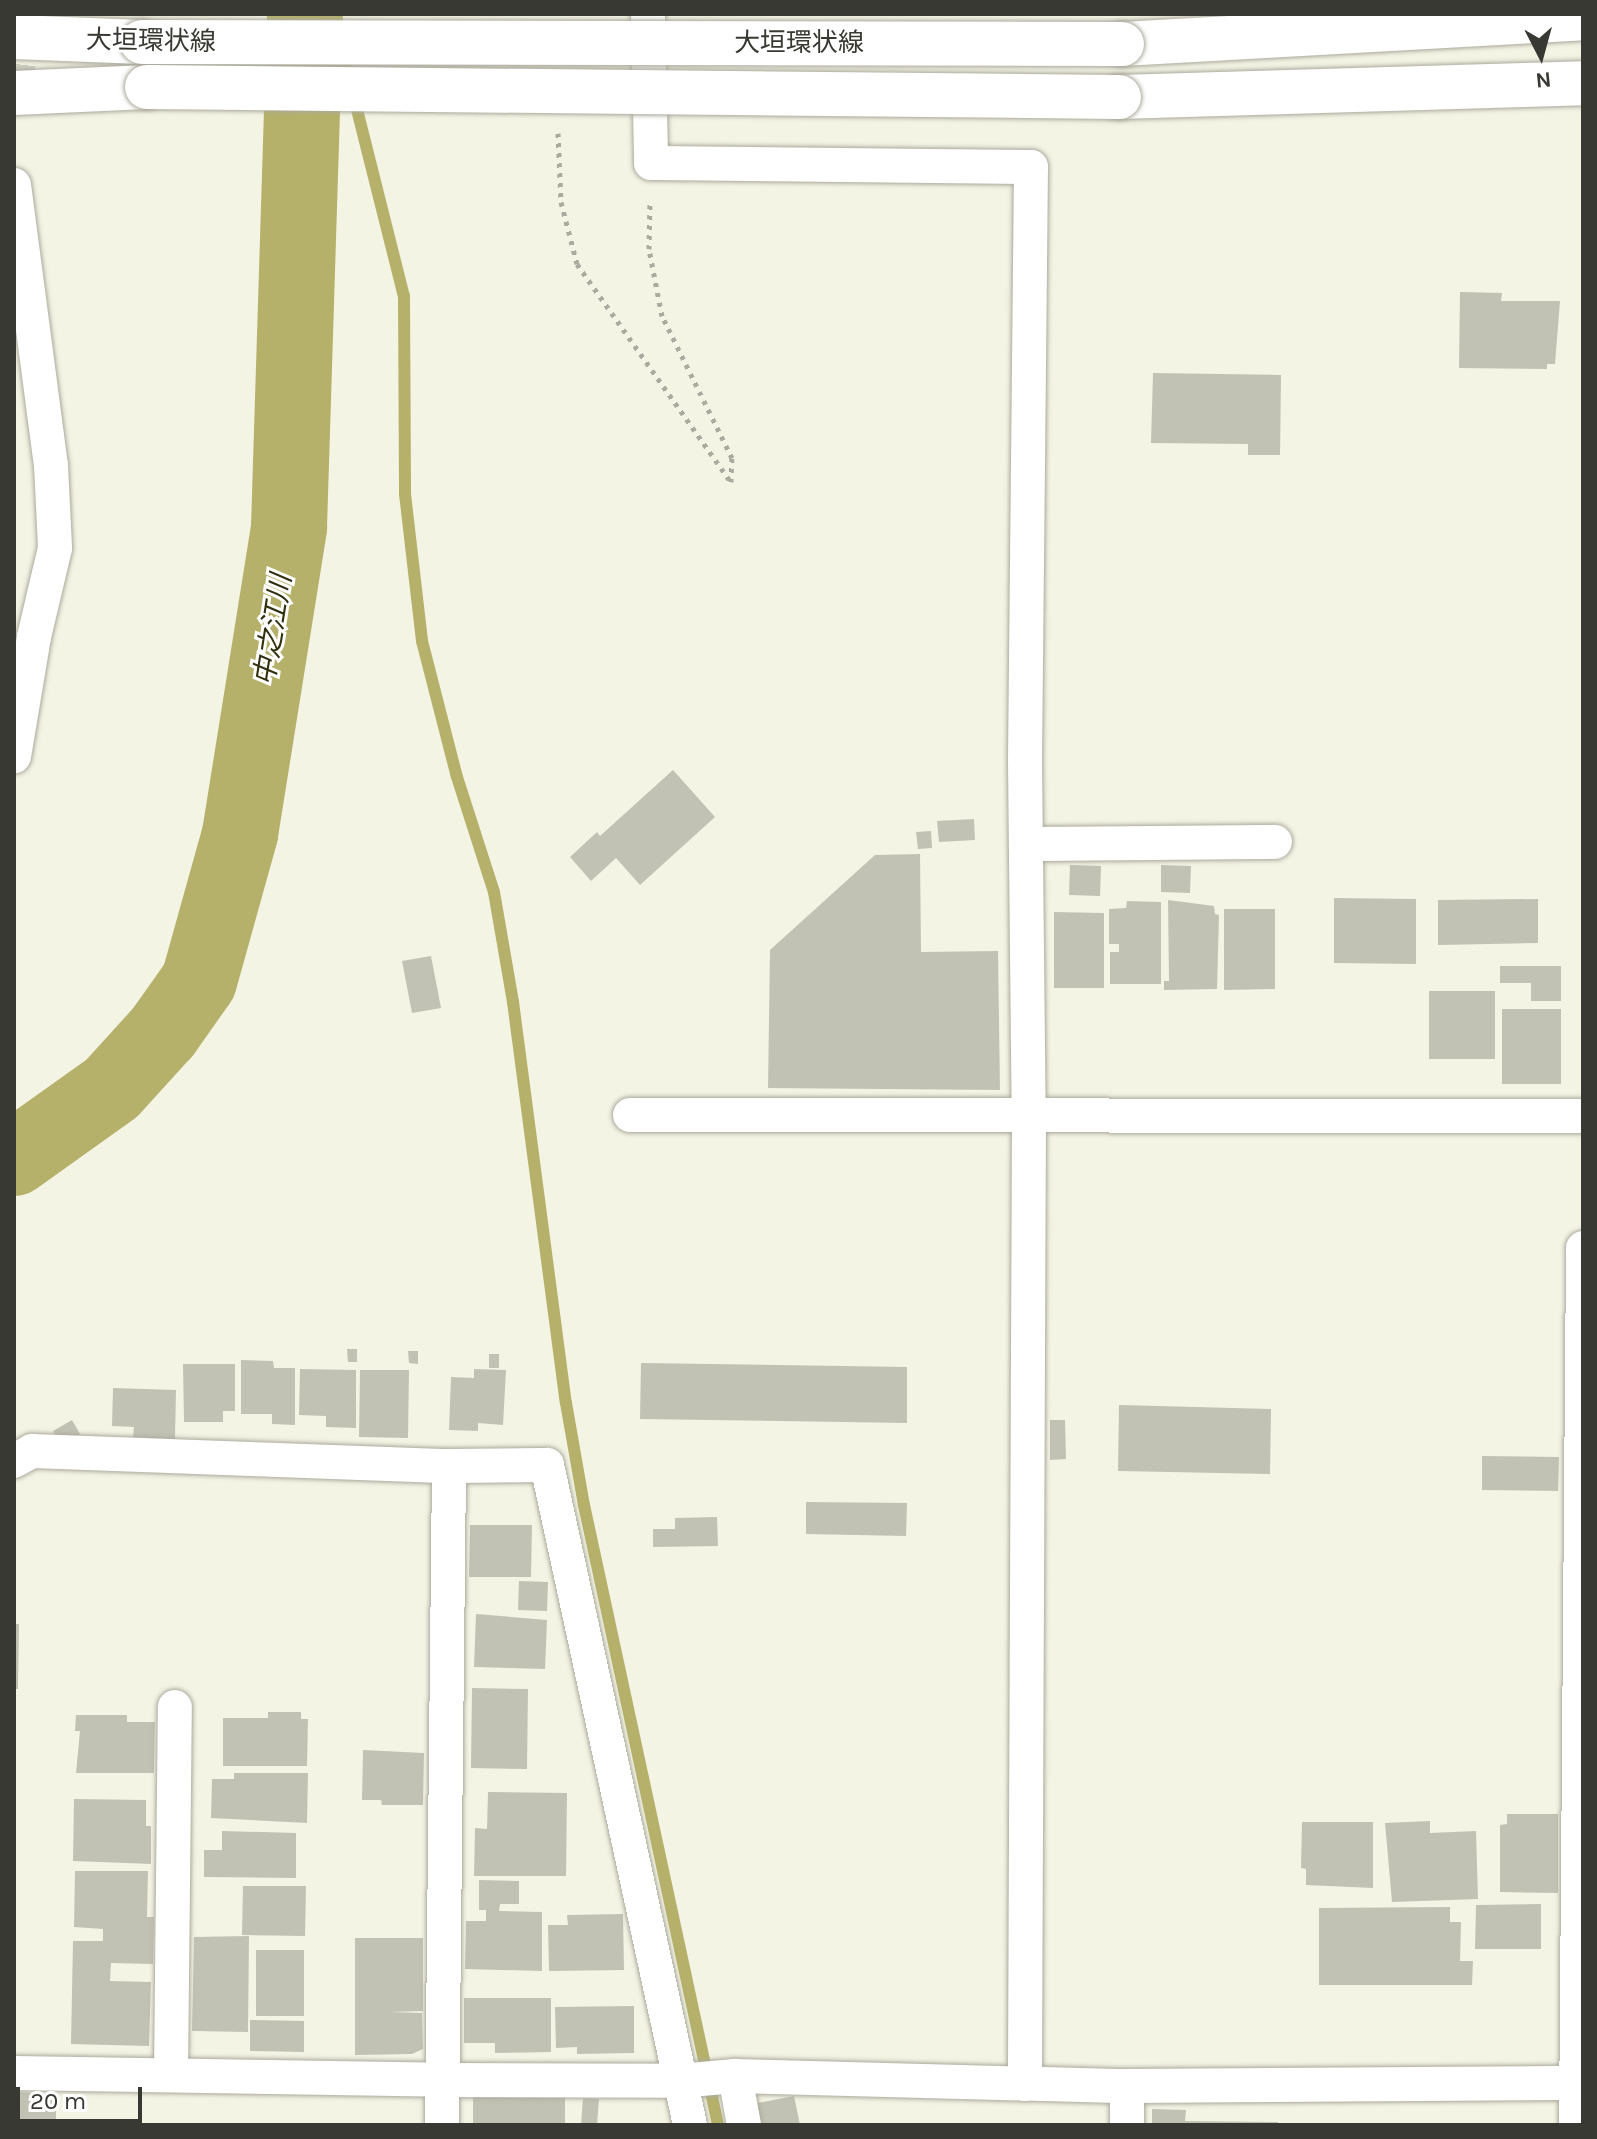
<!DOCTYPE html>
<meta charset="utf-8">
<style>
body{margin:0}
#map{position:relative;width:1597px;height:2139px;overflow:hidden;background:#f4f4e5;font-family:Karla,"Noto Sans JP",sans-serif}
div>[style]{position:absolute}
[style*='--x']{left:calc(var(--x)*1px);top:calc(var(--y)*1px);width:calc(var(--w)*1px);rotate:calc(var(--a)*1deg)}
.stream>*{height:12px;margin:-6px;padding:0 6px;transform-origin:6px;border-radius:6px;background:#b5b16a}
.river>*{height:76px;margin:-38px;padding:0 38px;transform-origin:38px;border-radius:38px;background:#b5b16a}
.building>*{inset:0;background:#c2c2b4}
.minor-tunnel>*{height:34px;margin-top:-17px;transform-origin:0;background:repeating-linear-gradient(90deg,#cfcfc1 0 34px,transparent 0 51px)}
.path>*{height:5px;margin-top:-2.5px;transform-origin:0;background:repeating-linear-gradient(90deg,#aaaa9f 0 4px,transparent 0 10px)}
.roads{filter:drop-shadow(0 0 2px #abaa9d) drop-shadow(0 0 2px #abaa9d)}
.minor>*{height:34px;margin:-17px;padding:0 17px;transform-origin:17px;border-radius:17px;background:#fff}
.primary>*{height:44px;margin:-22px;padding:0 22px;transform-origin:22px;border-radius:22px;background:#fff}
.bridges{filter:drop-shadow(0 0 2px #abaa9d) drop-shadow(0 0 2px #abaa9d)}
.primary-bridge>*{height:44px;margin:-22px;padding:0 22px;transform-origin:22px;border-radius:22px;background:#fff}
span{translate:-50% -50%;white-space:nowrap;text-align:center;line-height:1.15;-webkit-text-stroke:6px #fff;paint-order:stroke}
.street-label{font-size:26px;color:#393933}
.water-label{font-size:28px;color:#322f0f;font-style:italic}
.frame{position:absolute;inset:0;border:16px solid #393933;pointer-events:none}
.north{position:absolute;left:1501px;top:16px;width:80px;height:80px;-webkit-text-stroke:6px #fff;paint-order:stroke;rotate:174deg;font-size:22px;font-weight:700;line-height:32px;text-align:center;color:#393933}
.north::after{content:'';display:block;margin:auto;width:28px;height:36px;background:#393933;clip-path:polygon(50% 0,100% 100%,50% 72%,0 100%)}
.scale{position:absolute;left:16px;top:2087px;width:126px;height:36px;box-sizing:border-box;border:4px solid #393933;border-top:0;padding-left:10px;font-size:24px;line-height:28px;white-space:nowrap;color:#393933;-webkit-text-stroke:6px #fff;paint-order:stroke}
</style>
<div id="map">
<div class="stream">
<div style="--x:333;--y:14;--w:291;--a:75.9"></div>
<div style="--x:404;--y:296;--w:198;--a:89.7"></div>
<div style="--x:405;--y:494;--w:148;--a:83.4"></div>
<div style="--x:422;--y:641;--w:140;--a:75.6"></div>
<div style="--x:457;--y:777;--w:121;--a:72.2"></div>
<div style="--x:494;--y:892;--w:112;--a:80.2"></div>
<div style="--x:513;--y:1002;--w:404;--a:82.5"></div>
<div style="--x:566;--y:1403;--w:104;--a:80"></div>
<div style="--x:584;--y:1505;--w:634;--a:77.8"></div>
</div>
<div class="river">
<div style="--x:14;--y:1158;--w:120;--a:-35.5"></div>
<div style="--x:112;--y:1088;--w:76;--a:-47.7"></div>
<div style="--x:163;--y:1032;--w:62;--a:-54.8"></div>
<div style="--x:199;--y:981;--w:153;--a:-74.4"></div>
<div style="--x:240;--y:834;--w:311;--a:-80.9"></div>
<div style="--x:289;--y:527;--w:513;--a:-88.21"></div>
</div>
<div class="building">
<div style="clip-path:polygon(1460px 292px,1502px 293px,1501px 301px,1560px 301px,1555px 364px,1547px 364px,1547px 369px,1459px 368px)"></div>
<div style="clip-path:polygon(1153px 373px,1281px 375px,1280px 455px,1248px 455px,1248px 444px,1151px 443px)"></div>
<div style="clip-path:polygon(673px 770px,715px 817px,640px 885px,616px 858px,591px 881px,570px 857px,597px 832px,600px 836px)"></div>
<div style="clip-path:polygon(974px 819px,975px 840px,939px 842px,937px 821px)"></div>
<div style="clip-path:polygon(931px 831px,932px 848px,918px 849px,916px 832px)"></div>
<div style="clip-path:polygon(920px 854px,921px 952px,998px 951px,1000px 1090px,768px 1088px,770px 950px,875px 855px)"></div>
<div style="clip-path:polygon(1070px 865px,1101px 866px,1100px 896px,1069px 895px)"></div>
<div style="clip-path:polygon(1161px 865px,1191px 866px,1190px 893px,1161px 892px)"></div>
<div style="clip-path:polygon(1334px 898px,1416px 899px,1416px 964px,1334px 963px)"></div>
<div style="clip-path:polygon(1538px 899px,1538px 943px,1438px 945px,1438px 900px)"></div>
<div style="clip-path:polygon(1168px 900px,1214px 906px,1215px 914px,1219px 915px,1217px 989px,1164px 990px,1164px 981px,1169px 981px)"></div>
<div style="clip-path:polygon(1127px 901px,1161px 902px,1161px 984px,1110px 984px,1110px 952px,1119px 952px,1119px 944px,1109px 944px,1109px 909px,1126px 908px)"></div>
<div style="clip-path:polygon(1224px 909px,1275px 909px,1275px 989px,1224px 990px)"></div>
<div style="clip-path:polygon(1054px 912px,1104px 913px,1104px 988px,1054px 988px)"></div>
<div style="clip-path:polygon(431px 956px,441px 1008px,412px 1013px,402px 961px)"></div>
<div style="clip-path:polygon(1500px 966px,1561px 966px,1561px 1001px,1531px 1001px,1531px 983px,1500px 983px)"></div>
<div style="clip-path:polygon(1429px 991px,1495px 991px,1495px 1059px,1429px 1059px)"></div>
<div style="clip-path:polygon(1502px 1009px,1561px 1009px,1561px 1084px,1502px 1084px)"></div>
<div style="clip-path:polygon(347px 1349px,357px 1349px,357px 1362px,348px 1362px)"></div>
<div style="clip-path:polygon(408px 1351px,418px 1351px,418px 1364px,409px 1363px)"></div>
<div style="clip-path:polygon(489px 1354px,499px 1354px,499px 1368px,489px 1368px)"></div>
<div style="clip-path:polygon(241px 1360px,273px 1361px,274px 1368px,295px 1368px,295px 1425px,272px 1424px,272px 1414px,241px 1414px)"></div>
<div style="clip-path:polygon(641px 1363px,907px 1367px,907px 1423px,640px 1419px)"></div>
<div style="clip-path:polygon(183px 1364px,235px 1364px,235px 1411px,223px 1411px,223px 1422px,184px 1422px)"></div>
<div style="clip-path:polygon(300px 1369px,356px 1370px,356px 1428px,326px 1427px,326px 1416px,299px 1415px)"></div>
<div style="clip-path:polygon(474px 1369px,506px 1370px,503px 1425px,478px 1423px,478px 1431px,449px 1430px,451px 1377px,474px 1378px)"></div>
<div style="clip-path:polygon(360px 1370px,409px 1370px,408px 1438px,359px 1437px)"></div>
<div style="clip-path:polygon(113px 1388px,176px 1390px,175px 1439px,133px 1437px,134px 1427px,112px 1426px)"></div>
<div style="clip-path:polygon(1119px 1405px,1271px 1409px,1270px 1474px,1118px 1471px)"></div>
<div style="clip-path:polygon(72px 1420px,80px 1434px,62px 1446px,53px 1431px)"></div>
<div style="clip-path:polygon(1050px 1420px,1065px 1420px,1066px 1459px,1050px 1460px)"></div>
<div style="clip-path:polygon(1482px 1456px,1559px 1457px,1558px 1491px,1482px 1490px)"></div>
<div style="clip-path:polygon(806px 1502px,907px 1503px,906px 1536px,806px 1534px)"></div>
<div style="clip-path:polygon(717px 1517px,718px 1546px,653px 1547px,653px 1529px,675px 1529px,675px 1518px)"></div>
<div style="clip-path:polygon(470px 1525px,532px 1525px,531px 1577px,469px 1577px)"></div>
<div style="clip-path:polygon(519px 1581px,548px 1582px,547px 1611px,518px 1610px)"></div>
<div style="clip-path:polygon(476px 1614px,547px 1620px,545px 1669px,474px 1667px)"></div>
<div style="clip-path:polygon(14px 1624px,19px 1624px,18px 1689px,14px 1689px)"></div>
<div style="clip-path:polygon(472px 1688px,528px 1689px,527px 1769px,471px 1768px)"></div>
<div style="clip-path:polygon(268px 1712px,301px 1712px,301px 1719px,308px 1719px,307px 1766px,223px 1766px,223px 1718px,268px 1718px)"></div>
<div style="clip-path:polygon(76px 1715px,127px 1715px,127px 1722px,155px 1722px,154px 1773px,76px 1773px,80px 1731px,75px 1731px)"></div>
<div style="clip-path:polygon(363px 1750px,424px 1753px,423px 1805px,382px 1805px,381px 1800px,362px 1800px)"></div>
<div style="clip-path:polygon(234px 1773px,308px 1773px,307px 1823px,211px 1818px,212px 1779px,234px 1779px)"></div>
<div style="clip-path:polygon(488px 1792px,567px 1793px,566px 1876px,474px 1876px,475px 1828px,487px 1829px)"></div>
<div style="clip-path:polygon(74px 1799px,146px 1800px,146px 1826px,151px 1826px,151px 1864px,73px 1861px)"></div>
<div style="clip-path:polygon(1507px 1814px,1558px 1814px,1558px 1893px,1500px 1892px,1500px 1825px,1507px 1824px)"></div>
<div style="clip-path:polygon(1430px 1821px,1430px 1833px,1476px 1831px,1478px 1899px,1392px 1902px,1385px 1823px)"></div>
<div style="clip-path:polygon(1302px 1822px,1373px 1822px,1373px 1888px,1306px 1885px,1306px 1869px,1301px 1868px)"></div>
<div style="clip-path:polygon(222px 1831px,296px 1833px,296px 1878px,204px 1877px,204px 1850px,222px 1850px)"></div>
<div style="clip-path:polygon(75px 1871px,148px 1871px,147px 1917px,154px 1917px,153px 1964px,111px 1963px,110px 1981px,151px 1982px,149px 2046px,71px 2044px,73px 1941px,103px 1941px,103px 1929px,74px 1927px)"></div>
<div style="clip-path:polygon(479px 1880px,519px 1881px,519px 1904px,500px 1904px,499px 1911px,542px 1912px,542px 1971px,465px 1969px,466px 1921px,486px 1921px,486px 1910px,479px 1910px)"></div>
<div style="clip-path:polygon(243px 1886px,306px 1886px,305px 1936px,242px 1935px)"></div>
<div style="clip-path:polygon(1541px 1904px,1541px 1949px,1475px 1949px,1476px 1905px)"></div>
<div style="clip-path:polygon(1450px 1907px,1450px 1922px,1461px 1922px,1460px 1961px,1473px 1961px,1472px 1985px,1319px 1985px,1319px 1908px)"></div>
<div style="clip-path:polygon(623px 1914px,624px 1970px,549px 1971px,548px 1925px,568px 1925px,567px 1915px)"></div>
<div style="clip-path:polygon(249px 1936px,248px 2032px,192px 2031px,194px 1937px)"></div>
<div style="clip-path:polygon(355px 1938px,423px 1938px,423px 2011px,390px 2012px,422px 2013px,423px 2049px,412px 2054px,355px 2055px)"></div>
<div style="clip-path:polygon(256px 1950px,304px 1950px,304px 2016px,256px 2016px)"></div>
<div style="clip-path:polygon(464px 1998px,551px 1998px,551px 2052px,495px 2053px,495px 2043px,464px 2043px)"></div>
<div style="clip-path:polygon(634px 2006px,634px 2053px,577px 2054px,577px 2047px,556px 2048px,555px 2007px)"></div>
<div style="clip-path:polygon(250px 2020px,304px 2021px,304px 2052px,250px 2051px)"></div>
<div style="clip-path:polygon(14px 2092px,38px 2093px,39px 2100px,56px 2100px,56px 2125px,14px 2125px)"></div>
<div style="clip-path:polygon(473px 2096px,565px 2096px,565px 2125px,473px 2125px)"></div>
<div style="clip-path:polygon(794px 2096px,800px 2125px,757px 2125px,753px 2104px)"></div>
<div style="clip-path:polygon(583px 2098px,599px 2099px,597px 2125px,581px 2125px)"></div>
<div style="clip-path:polygon(1152px 2109px,1186px 2110px,1185px 2121px,1278px 2122px,1278px 2125px,1152px 2125px)"></div>
</div>
<div class="minor-tunnel">
<div style="--x:14;--y:98;--w:85;--a:-82.5"></div>
</div>
<div class="path">
<div style="--x:558;--y:133;--w:69;--a:87.5"></div>
<div style="--x:561;--y:202;--w:64;--a:75.5"></div>
<div style="--x:577;--y:264;--w:267;--a:54.8"></div>
<div style="--x:731;--y:482;--w:24;--a:-88"></div>
<div style="--x:732;--y:458;--w:158;--a:-116.2"></div>
<div style="--x:662;--y:316;--w:68;--a:-101"></div>
<div style="--x:649;--y:249;--w:48;--a:-88.8"></div>
</div>
<div class="roads">
<div class="minor">
<div style="--x:648;--y:14;--w:149;--a:88.8"></div>
<div style="--x:651;--y:163;--w:380;--a:0.6"></div>
<div style="--x:1031;--y:167;--w:594;--a:90.58"></div>
<div style="--x:1025;--y:761;--w:353;--a:89.4"></div>
<div style="--x:1029;--y:1114;--w:970;--a:90.24"></div>
<div style="--x:14;--y:185;--w:282;--a:82.5"></div>
<div style="--x:51;--y:465;--w:83;--a:87.2"></div>
<div style="--x:55;--y:548;--w:91;--a:103.3"></div>
<div style="--x:34;--y:637;--w:121;--a:99.5"></div>
<div style="--x:1027;--y:844;--w:248;--a:-0.5"></div>
<div style="--x:630;--y:1115;--w:953;--a:0.06"></div>
<div style="--x:14;--y:1461;--w:21;--a:-29"></div>
<div style="--x:32;--y:1451;--w:417;--a:2.1"></div>
<div style="--x:14;--y:2073;--w:430;--a:0.9"></div>
<div style="--x:444;--y:2080;--w:235;--a:0.2"></div>
<div style="--x:679;--y:2081;--w:56;--a:-5.1"></div>
<div style="--x:735;--y:2076;--w:392;--a:1.5"></div>
<div style="--x:1127;--y:2086;--w:456;--a:-0.4"></div>
<div style="--x:171;--y:2074;--w:367;--a:-89.4"></div>
<div style="--x:735;--y:2076;--w:50;--a:79.6"></div>
<div style="--x:442;--y:2125;--w:659;--a:-89.39"></div>
<div style="--x:449;--y:1466;--w:98;--a:-0.6"></div>
<div style="--x:547;--y:1465;--w:675;--a:77.77"></div>
<div style="--x:1127;--y:2125;--w:39;--a:-90"></div>
<div style="--x:1576;--y:2125;--w:877;--a:-89.54"></div>
</div>
<div class="primary">
<div style="--x:14;--y:37;--w:128;--a:2.2"></div>
<div style="--x:1122;--y:44;--w:462;--a:-3.2"></div>
<div style="--x:14;--y:93;--w:133;--a:-2.6"></div>
<div style="--x:1119;--y:97;--w:464;--a:-1.7"></div>
</div>
</div>
<div class="bridges">
<div class="primary-bridge">
<div style="--x:142;--y:42;--w:980;--a:0.12"></div>
<div style="--x:147;--y:87;--w:972;--a:0.59"></div>
</div>
</div>
<div class="street-label">
<span style="left:151px;top:41px;rotate:1deg">大垣環状線</span>
<span style="left:799px;top:43px">大垣環状線</span>
</div>
<div class="water-label">
<span style="left:273px;top:630px;rotate:-81deg">中之江川</span>
</div>
<div class="frame"></div>
<div class="north">N</div>
<div class="scale">20 m</div>
</div>
